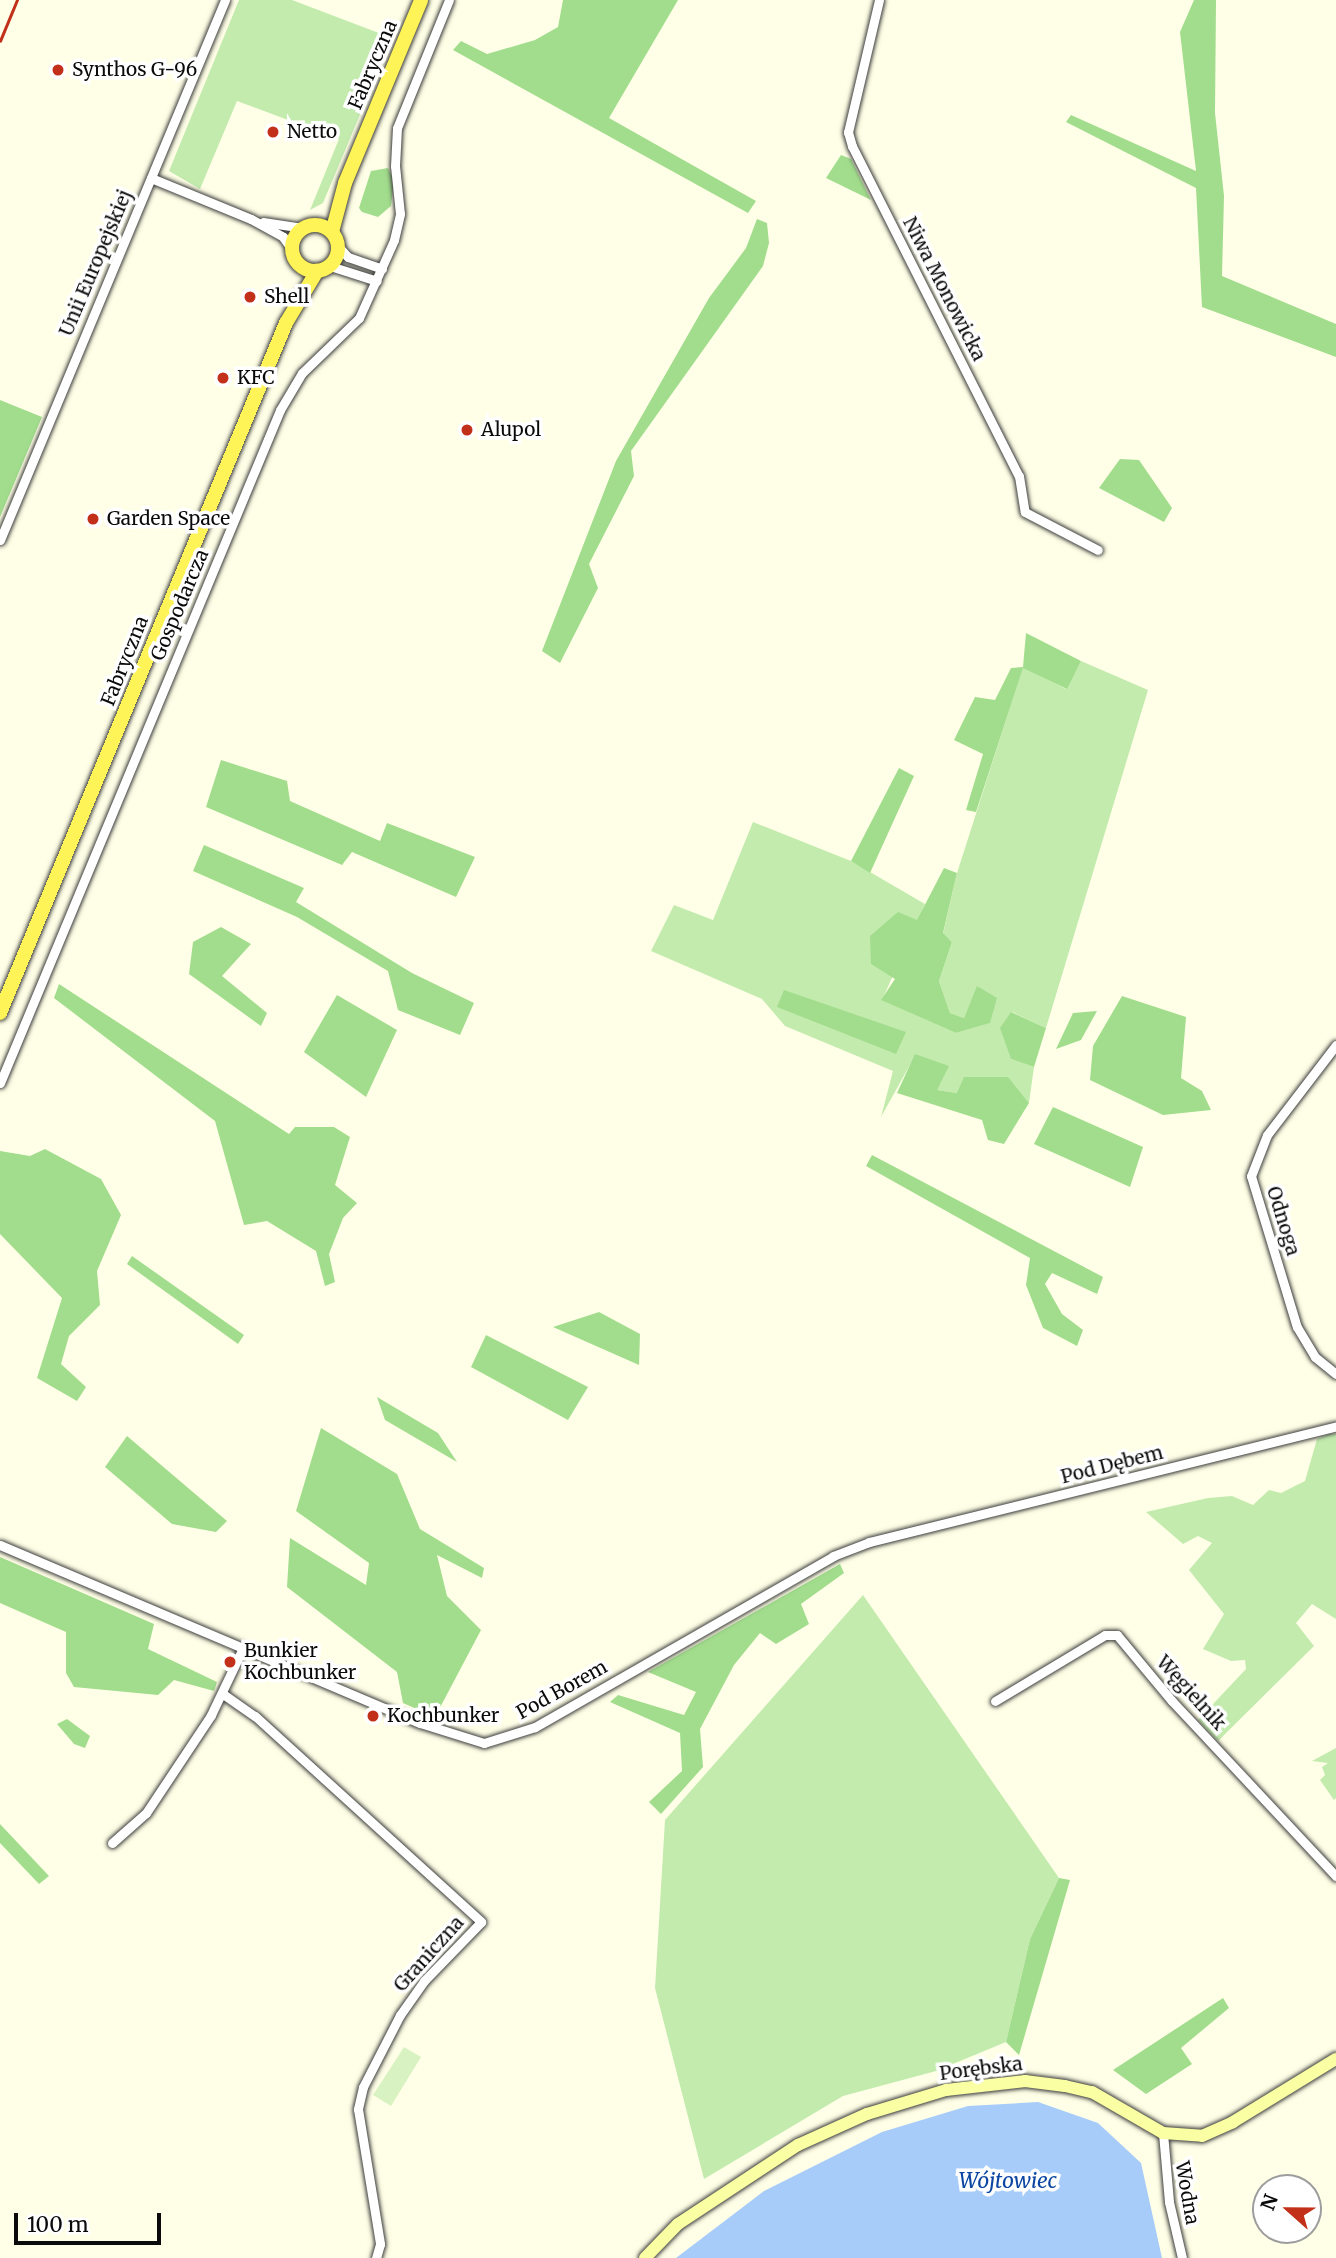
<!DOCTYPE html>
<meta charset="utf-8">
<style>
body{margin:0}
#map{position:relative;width:1336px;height:2258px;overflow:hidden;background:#ffffe7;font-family:Merriweather,serif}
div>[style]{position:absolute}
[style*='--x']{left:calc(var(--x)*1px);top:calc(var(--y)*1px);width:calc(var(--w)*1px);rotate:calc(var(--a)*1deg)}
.green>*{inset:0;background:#c3ebae}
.forest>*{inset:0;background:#a2dd8d}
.pitch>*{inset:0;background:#d8f2c1}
.water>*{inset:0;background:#a7ccfa}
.roads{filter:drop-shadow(0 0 2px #3d3d3d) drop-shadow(0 0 2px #3d3d3d)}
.street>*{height:9px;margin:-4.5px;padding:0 4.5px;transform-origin:4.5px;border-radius:4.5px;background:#fff}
.secondary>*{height:12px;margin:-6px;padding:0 6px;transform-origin:6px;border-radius:6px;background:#f9ffa2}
.primary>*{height:14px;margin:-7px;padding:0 7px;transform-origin:7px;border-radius:7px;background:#fff457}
.primary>.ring{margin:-7px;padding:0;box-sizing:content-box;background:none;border:14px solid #fff457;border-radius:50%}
.rail>*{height:2.5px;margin:-1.25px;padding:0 1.25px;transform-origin:1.25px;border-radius:1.25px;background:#c2301a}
.dots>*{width:19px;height:19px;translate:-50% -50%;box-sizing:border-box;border:4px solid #fff;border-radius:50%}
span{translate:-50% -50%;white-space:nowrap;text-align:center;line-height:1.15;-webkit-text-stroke:7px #fff;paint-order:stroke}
.street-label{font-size:19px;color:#0a0a0a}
.poi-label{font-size:19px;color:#0a0a0a}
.left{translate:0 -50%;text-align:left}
.water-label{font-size:21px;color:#0c46a2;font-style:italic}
.north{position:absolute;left:1252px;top:2174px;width:70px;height:70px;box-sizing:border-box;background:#fff;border:2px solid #9d9d9d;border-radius:50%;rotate:291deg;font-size:19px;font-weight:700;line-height:28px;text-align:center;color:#0a0a0a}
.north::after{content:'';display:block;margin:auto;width:24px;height:32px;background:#c2301a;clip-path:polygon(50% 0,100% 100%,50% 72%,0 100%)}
.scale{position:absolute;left:14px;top:2213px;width:147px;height:32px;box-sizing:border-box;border:4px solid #0a0a0a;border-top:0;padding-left:9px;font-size:21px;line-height:24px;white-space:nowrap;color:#0a0a0a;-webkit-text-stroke:5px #fff;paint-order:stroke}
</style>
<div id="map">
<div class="green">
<div style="clip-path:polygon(239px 0,292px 0,392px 38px,323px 203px,310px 210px,339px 139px,237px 101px,200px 189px,169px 171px)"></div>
<div style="clip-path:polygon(1081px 661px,1148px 690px,1046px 1028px,1012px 1012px,1011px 1059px,1034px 1067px,1029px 1103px,1007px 1077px,957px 1093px,936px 1090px,916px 1054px,881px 1117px,893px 1071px,785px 1026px,762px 999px,651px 951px,674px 905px,713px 920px,753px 822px,851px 861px,925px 904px,882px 1000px,956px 1033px,989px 1023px,978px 986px,964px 1018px,950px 1013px,939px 981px,952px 942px,943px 934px,957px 873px,1023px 667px,1066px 689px)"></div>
<div style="clip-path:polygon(1329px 1434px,1336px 1434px,1336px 1619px,1312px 1604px,1296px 1623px,1314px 1646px,1218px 1741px,1198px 1720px,1246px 1669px,1245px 1660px,1231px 1661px,1203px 1649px,1224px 1614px,1189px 1570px,1212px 1543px,1198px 1536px,1183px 1544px,1146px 1512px,1208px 1498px,1232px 1496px,1253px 1505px,1269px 1490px,1281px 1493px,1305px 1481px,1317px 1439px)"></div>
<div style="clip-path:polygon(863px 1595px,1059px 1878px,1030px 1939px,1006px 2042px,936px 2071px,843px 2096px,704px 2179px,655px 1988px,665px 1820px)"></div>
<div style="clip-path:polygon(1336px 1748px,1336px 1798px,1334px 1800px,1320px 1780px,1325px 1775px,1322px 1767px,1328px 1763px,1312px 1761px)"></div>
</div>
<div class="forest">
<div style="clip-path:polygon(563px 0,678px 0,609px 118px,756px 201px,748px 213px,453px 50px,461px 41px,487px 54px,535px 40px,558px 27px)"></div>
<div style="clip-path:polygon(1194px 0,1216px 0,1215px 113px,1224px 196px,1222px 276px,1336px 324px,1336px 357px,1202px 307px,1196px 188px,1066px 122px,1071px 115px,1196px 171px,1180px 32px)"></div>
<div style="clip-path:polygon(841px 155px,851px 159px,871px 200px,826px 178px)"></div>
<div style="clip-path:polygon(388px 168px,394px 180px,391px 206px,378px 217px,362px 212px,359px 208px,371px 171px)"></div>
<div style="clip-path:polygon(757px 219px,767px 223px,769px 243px,763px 266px,631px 451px,634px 476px,589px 564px,598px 588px,560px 663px,542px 651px,616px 461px,709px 298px,746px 248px)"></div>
<div style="clip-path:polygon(0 400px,42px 417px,0 517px)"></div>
<div style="clip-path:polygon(1120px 459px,1139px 460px,1172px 508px,1164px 522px,1099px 488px)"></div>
<div style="clip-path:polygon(1026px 633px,1081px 661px,1067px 689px,1023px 668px,976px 812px,966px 810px,983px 754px,954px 740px,975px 697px,995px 700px,1011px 668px,1023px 667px)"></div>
<div style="clip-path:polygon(221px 760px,287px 781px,290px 801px,380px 841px,387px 823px,475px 857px,456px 897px,352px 852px,342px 865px,206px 807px)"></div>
<div style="clip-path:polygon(899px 768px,914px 776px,870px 873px,851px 861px)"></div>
<div style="clip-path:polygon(204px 845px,304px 888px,296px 902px,412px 973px,474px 1003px,460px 1035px,398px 1010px,388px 971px,297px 917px,193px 871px)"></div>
<div style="clip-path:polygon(944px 868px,957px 873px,943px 933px,952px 942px,939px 981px,950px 1013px,964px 1018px,977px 986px,997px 998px,990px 1023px,956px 1033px,881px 1000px,895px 979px,871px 964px,870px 936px,898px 912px,917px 920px)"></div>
<div style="clip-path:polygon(221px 927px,251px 944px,222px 976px,267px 1013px,261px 1026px,189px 974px,193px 942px)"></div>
<div style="clip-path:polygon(59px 984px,289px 1134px,295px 1127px,334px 1127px,350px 1137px,335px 1185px,357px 1203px,343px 1218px,329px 1254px,335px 1282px,325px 1286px,316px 1251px,267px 1221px,244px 1225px,215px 1121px,54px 998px)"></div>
<div style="clip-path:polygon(784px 990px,906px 1032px,896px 1054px,777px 1007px)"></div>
<div style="clip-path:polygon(337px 995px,397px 1030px,366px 1097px,304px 1052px)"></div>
<div style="clip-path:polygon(1122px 996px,1186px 1017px,1181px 1078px,1202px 1091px,1211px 1110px,1163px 1115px,1090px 1080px,1093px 1046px)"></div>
<div style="clip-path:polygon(1097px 1011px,1081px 1040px,1056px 1049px,1073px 1013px)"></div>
<div style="clip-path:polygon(1011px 1012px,1046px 1028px,1034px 1067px,1011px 1059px,1000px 1028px)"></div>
<div style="clip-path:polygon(915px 1054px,949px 1066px,937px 1090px,957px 1093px,964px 1077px,1008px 1077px,1029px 1103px,1004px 1144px,988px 1140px,982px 1120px,897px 1093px)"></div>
<div style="clip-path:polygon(1053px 1107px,1143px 1147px,1130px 1187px,1034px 1144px)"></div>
<div style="clip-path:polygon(45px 1149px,101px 1179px,121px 1215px,97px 1271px,100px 1305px,69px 1336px,61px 1364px,86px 1387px,77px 1401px,37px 1378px,62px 1298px,0 1234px,0 1151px,30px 1156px)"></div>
<div style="clip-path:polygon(872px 1155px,1103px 1277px,1097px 1294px,1052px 1273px,1045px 1284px,1062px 1314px,1083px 1330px,1077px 1346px,1043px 1328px,1026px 1285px,1030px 1258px,866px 1166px)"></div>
<div style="clip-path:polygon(132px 1256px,244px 1335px,238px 1344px,127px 1264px)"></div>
<div style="clip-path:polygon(599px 1312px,640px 1334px,639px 1365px,553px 1327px)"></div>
<div style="clip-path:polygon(486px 1335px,588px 1387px,568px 1420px,471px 1367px)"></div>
<div style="clip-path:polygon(377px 1397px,438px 1433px,457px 1462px,385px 1420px)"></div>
<div style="clip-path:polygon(321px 1428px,397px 1474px,420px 1529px,484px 1568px,482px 1578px,437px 1555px,447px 1596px,481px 1630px,435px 1717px,403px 1703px,397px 1672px,287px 1587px,290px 1538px,366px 1585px,369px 1563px,296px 1511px)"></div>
<div style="clip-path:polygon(127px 1436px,227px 1521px,216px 1532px,172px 1524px,105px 1467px)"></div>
<div style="clip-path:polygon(0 1557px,154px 1624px,148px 1649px,217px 1682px,214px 1691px,174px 1680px,158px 1695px,74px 1687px,66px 1673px,66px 1632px,0 1603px)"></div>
<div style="clip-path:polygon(840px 1564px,844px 1573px,801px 1604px,809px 1624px,776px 1644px,760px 1633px,734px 1665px,700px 1729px,703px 1767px,661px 1814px,649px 1802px,682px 1771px,680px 1733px,610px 1702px,618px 1695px,684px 1715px,696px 1692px,648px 1672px)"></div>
<div style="clip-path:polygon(67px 1719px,90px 1736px,85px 1748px,74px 1744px,57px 1724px)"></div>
<div style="clip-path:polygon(0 1824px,49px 1876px,39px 1884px,0 1843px)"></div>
<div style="clip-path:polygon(1059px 1878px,1070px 1880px,1019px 2055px,1006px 2042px,1030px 1939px)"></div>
<div style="clip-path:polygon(1223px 1998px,1229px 2008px,1181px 2048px,1192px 2064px,1146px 2094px,1113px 2070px)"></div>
</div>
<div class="pitch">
<div style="clip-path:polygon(404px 2047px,421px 2057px,391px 2106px,373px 2095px)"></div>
</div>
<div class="water">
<div style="clip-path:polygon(1038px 2102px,1098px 2123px,1141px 2163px,1162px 2258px,676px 2258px,764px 2191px,882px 2132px,968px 2106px)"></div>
</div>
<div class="roads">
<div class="street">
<div style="--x:879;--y:0;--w:136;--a:103.2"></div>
<div style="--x:848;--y:132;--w:15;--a:74"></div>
<div style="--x:852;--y:146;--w:370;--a:63.2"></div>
<div style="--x:1019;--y:476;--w:36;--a:81"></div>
<div style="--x:1025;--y:512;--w:82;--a:27.5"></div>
<div style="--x:151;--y:178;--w:108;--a:22.3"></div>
<div style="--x:251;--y:219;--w:37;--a:29"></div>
<div style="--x:283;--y:237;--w:14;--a:54"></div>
<div style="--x:263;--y:222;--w:40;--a:8.5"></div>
<div style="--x:338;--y:246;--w:15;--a:48"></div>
<div style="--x:348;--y:257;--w:36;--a:19"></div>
<div style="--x:330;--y:266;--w:49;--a:17.7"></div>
<div style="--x:0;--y:540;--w:585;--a:-67.38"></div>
<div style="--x:1336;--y:1045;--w:113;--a:127.5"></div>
<div style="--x:1267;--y:1135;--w:44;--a:111.3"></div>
<div style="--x:1251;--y:1176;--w:158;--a:73.1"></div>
<div style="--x:1297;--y:1327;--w:35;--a:59"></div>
<div style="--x:1315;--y:1357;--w:27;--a:39"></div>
<div style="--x:0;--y:1083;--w:729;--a:-67.41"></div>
<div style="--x:280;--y:410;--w:43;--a:-59.3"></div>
<div style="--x:302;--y:373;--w:79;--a:-44"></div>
<div style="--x:359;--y:318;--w:85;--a:-65.8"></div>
<div style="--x:394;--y:240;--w:27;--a:-77"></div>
<div style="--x:400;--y:214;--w:48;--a:-95.9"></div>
<div style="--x:395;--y:166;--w:38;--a:-87"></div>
<div style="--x:397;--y:128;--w:138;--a:-67.9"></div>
<div style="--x:0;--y:1545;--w:456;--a:23"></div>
<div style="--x:420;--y:1723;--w:67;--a:17.4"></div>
<div style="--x:484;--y:1743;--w:53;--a:-17.4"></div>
<div style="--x:535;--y:1727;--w:344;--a:-29.8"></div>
<div style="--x:833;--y:1556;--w:39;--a:-21"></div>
<div style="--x:869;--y:1542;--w:481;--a:-13.9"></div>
<div style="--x:223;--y:1694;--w:39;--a:35"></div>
<div style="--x:255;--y:1716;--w:306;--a:42.3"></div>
<div style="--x:481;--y:1922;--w:82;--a:134"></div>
<div style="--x:424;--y:1981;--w:42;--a:125.2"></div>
<div style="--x:400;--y:2015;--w:81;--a:117.2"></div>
<div style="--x:363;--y:2087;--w:23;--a:103"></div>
<div style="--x:358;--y:2109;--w:137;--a:80.7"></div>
<div style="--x:380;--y:2244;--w:15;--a:106"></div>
<div style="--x:995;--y:1701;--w:128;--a:-31"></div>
<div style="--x:1105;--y:1635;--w:12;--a:0"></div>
<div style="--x:1117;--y:1635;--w:86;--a:50.2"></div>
<div style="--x:1172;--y:1701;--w:240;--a:46.9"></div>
<div style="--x:112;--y:1843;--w:45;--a:-41.4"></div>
<div style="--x:146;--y:1813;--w:118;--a:-56.4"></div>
<div style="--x:211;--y:1715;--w:74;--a:-64.5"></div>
<div style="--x:1163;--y:2133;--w:69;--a:85"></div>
<div style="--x:1169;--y:2202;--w:57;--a:76.9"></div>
</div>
<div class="secondary">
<div style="--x:645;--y:2258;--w:47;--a:-45.9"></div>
<div style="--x:678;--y:2224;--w:144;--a:-33.4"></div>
<div style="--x:798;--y:2145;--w:76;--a:-24.2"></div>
<div style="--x:867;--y:2114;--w:83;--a:-16.9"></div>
<div style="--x:946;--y:2090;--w:80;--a:-6.5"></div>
<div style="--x:1025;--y:2081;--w:40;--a:7.1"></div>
<div style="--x:1065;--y:2086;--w:28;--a:13"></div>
<div style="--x:1092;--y:2092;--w:82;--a:30"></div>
<div style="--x:1163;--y:2133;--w:39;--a:4"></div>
<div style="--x:1202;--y:2136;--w:34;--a:-24"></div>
<div style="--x:1233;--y:2122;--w:121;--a:-31.5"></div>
</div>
<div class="primary">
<div class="ring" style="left:292px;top:225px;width:32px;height:32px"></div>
<div style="--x:332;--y:232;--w:51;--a:-75.1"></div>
<div style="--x:345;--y:183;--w:198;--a:-67.4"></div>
<div style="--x:0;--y:1013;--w:747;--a:-67.49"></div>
<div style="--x:286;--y:323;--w:61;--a:-59.2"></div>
</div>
</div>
<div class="rail">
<div style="--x:0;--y:41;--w:44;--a:-67.5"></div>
</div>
<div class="dots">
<div style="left:58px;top:70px;background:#c2301a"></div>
<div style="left:273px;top:132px;background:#c2301a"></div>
<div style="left:250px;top:297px;background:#c2301a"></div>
<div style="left:223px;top:378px;background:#c2301a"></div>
<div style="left:467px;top:430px;background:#c2301a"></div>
<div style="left:93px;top:519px;background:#c2301a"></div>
<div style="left:230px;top:1662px;background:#c2301a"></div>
<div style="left:373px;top:1716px;background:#c2301a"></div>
</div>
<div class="street-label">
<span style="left:373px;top:65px;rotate:-67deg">Fabryczna</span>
<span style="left:96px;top:263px;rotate:-67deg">Unii Europejskiej</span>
<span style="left:944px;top:289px;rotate:63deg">Niwa Monowicka</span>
<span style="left:180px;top:605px;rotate:-67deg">Gospodarcza</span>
<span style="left:125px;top:661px;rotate:-68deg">Fabryczna</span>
<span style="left:1283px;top:1221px;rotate:73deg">Odnoga</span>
<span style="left:1112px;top:1465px;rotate:-14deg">Pod Dębem</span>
<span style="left:562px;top:1690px;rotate:-29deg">Pod Borem</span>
<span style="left:1191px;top:1693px;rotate:48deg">Węgielnik</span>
<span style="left:429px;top:1954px;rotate:-48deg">Graniczna</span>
<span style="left:981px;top:2069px;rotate:-7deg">Porębska</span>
<span style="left:1187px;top:2193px;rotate:80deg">Wodna</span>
</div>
<div class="poi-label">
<span class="left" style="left:72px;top:70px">Synthos G-96</span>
<span class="left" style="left:287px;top:132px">Netto</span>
<span class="left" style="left:264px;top:297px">Shell</span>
<span class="left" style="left:237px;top:378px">KFC</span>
<span class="left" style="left:481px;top:430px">Alupol</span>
<span class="left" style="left:107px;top:519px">Garden Space</span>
<span class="left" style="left:244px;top:1662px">Bunkier<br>Kochbunker</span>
<span class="left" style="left:387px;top:1716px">Kochbunker</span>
</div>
<div class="water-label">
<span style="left:1008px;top:2181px">Wójtowiec</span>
</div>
<div class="north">N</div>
<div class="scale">100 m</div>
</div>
